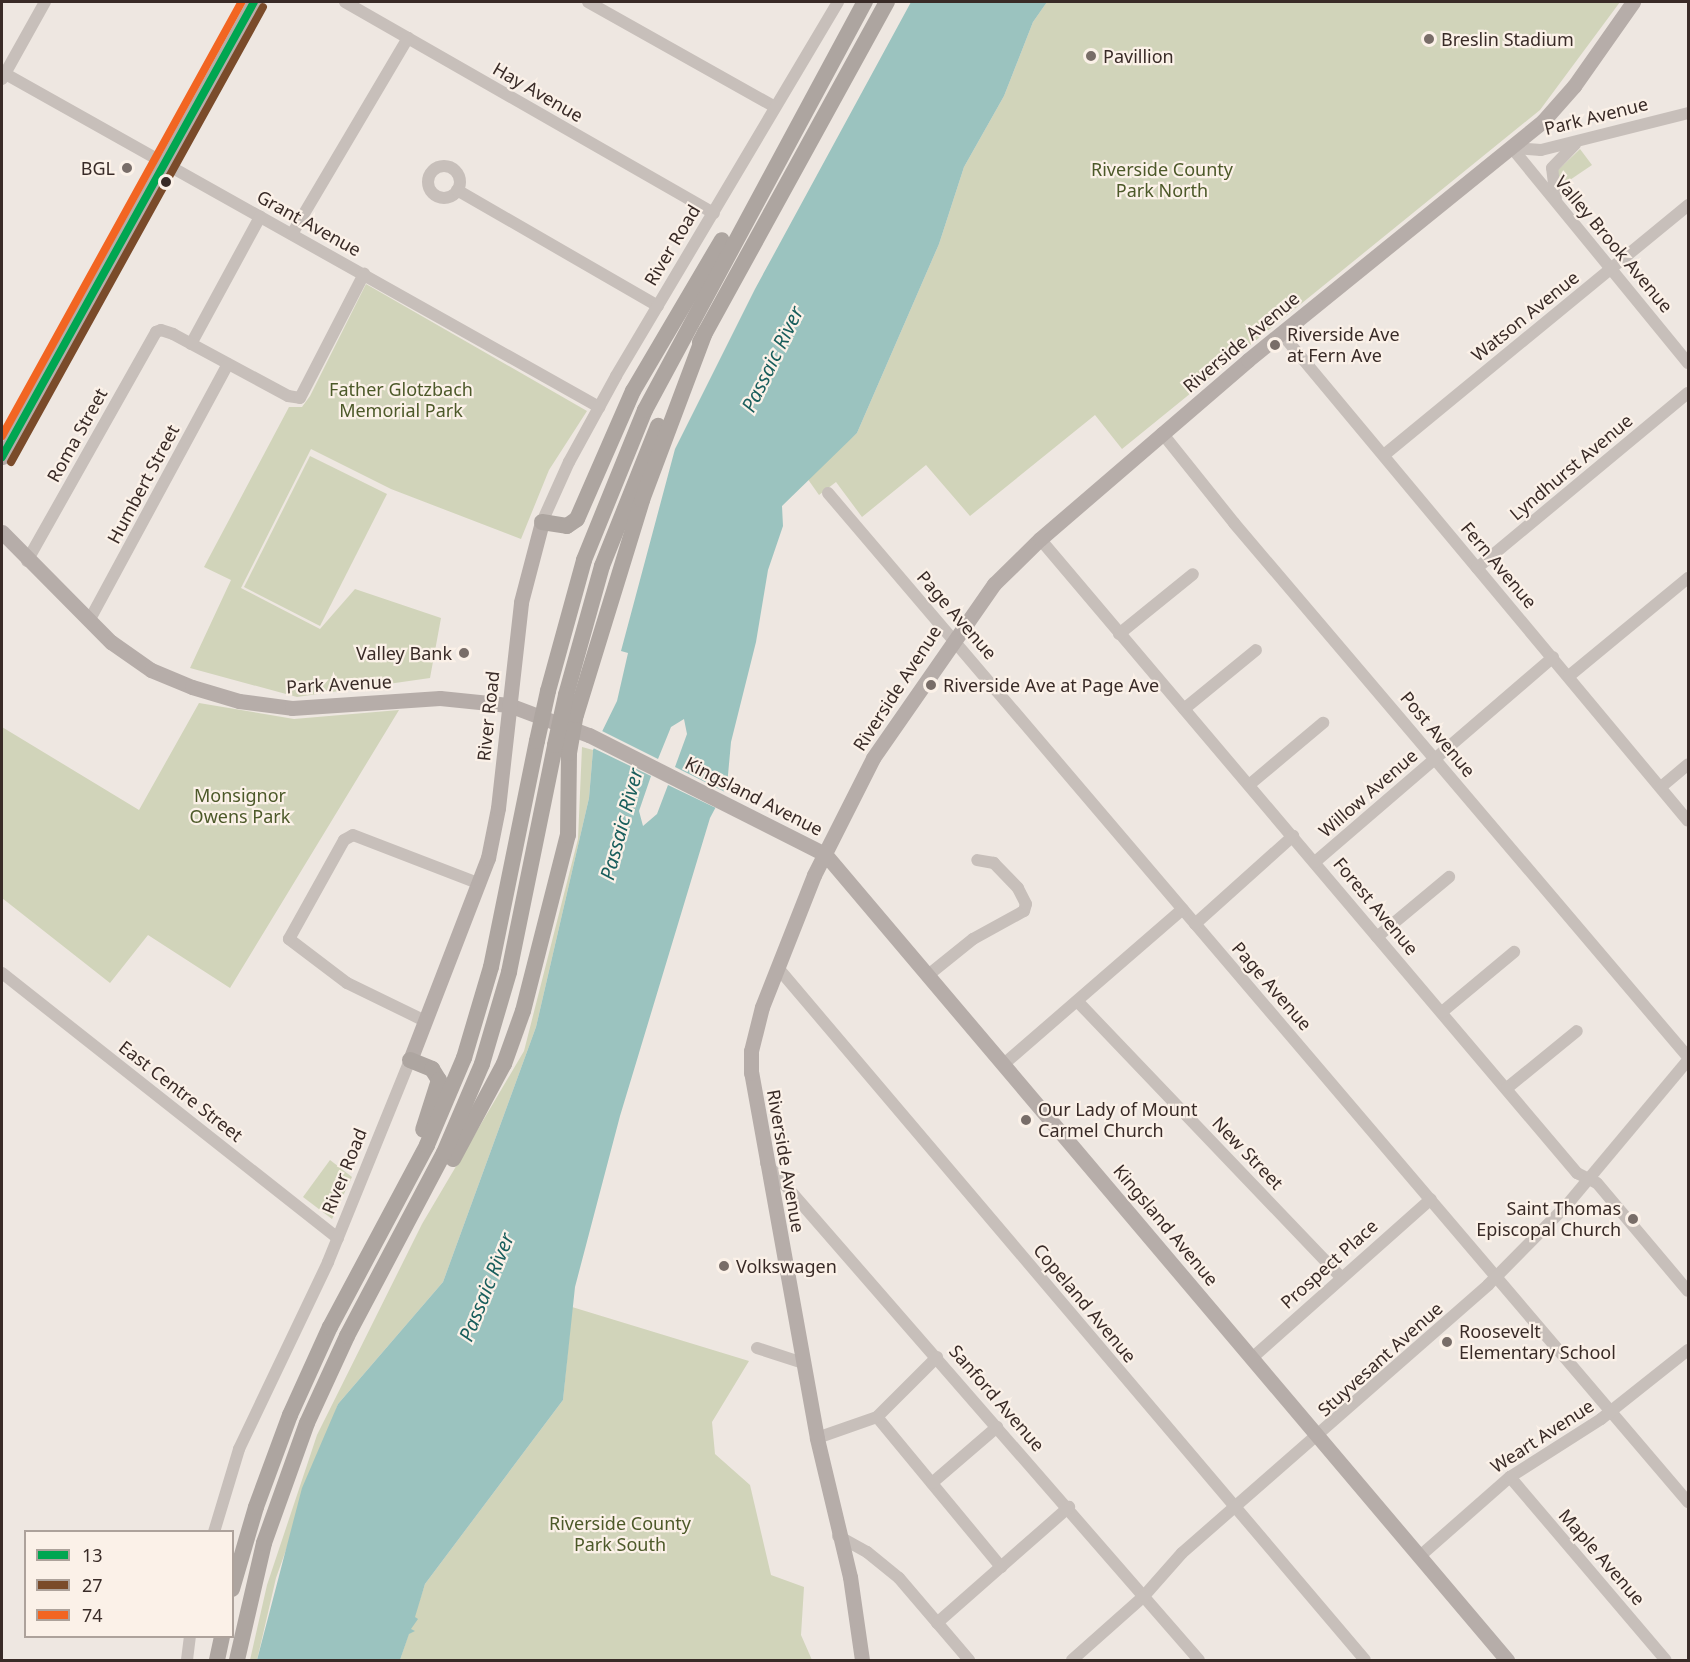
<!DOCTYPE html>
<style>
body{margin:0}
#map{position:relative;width:1690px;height:1662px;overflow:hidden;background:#eee7e1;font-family:"Noto Sans",sans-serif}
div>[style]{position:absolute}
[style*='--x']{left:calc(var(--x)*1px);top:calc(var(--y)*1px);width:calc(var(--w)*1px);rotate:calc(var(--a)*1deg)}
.green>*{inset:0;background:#d1d4ba}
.water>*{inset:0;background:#9bc3bf}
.pier>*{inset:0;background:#eee7e1}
.minor>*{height:12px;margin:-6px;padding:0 6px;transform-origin:6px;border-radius:6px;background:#c7bfba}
.minor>.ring{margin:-6px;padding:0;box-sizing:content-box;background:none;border:12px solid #c7bfba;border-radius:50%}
.major>*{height:15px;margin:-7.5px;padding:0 7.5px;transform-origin:7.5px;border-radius:7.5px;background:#b6ada9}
.highway>*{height:16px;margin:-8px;padding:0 8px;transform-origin:8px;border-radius:8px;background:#ada5a0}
.highway-bridge>*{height:16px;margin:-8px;padding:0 8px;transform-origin:8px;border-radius:8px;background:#ada5a0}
.bus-1>*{height:8px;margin:-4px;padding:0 4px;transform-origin:4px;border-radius:4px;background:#00a651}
.bus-2>*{height:8px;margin:-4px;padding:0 4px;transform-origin:4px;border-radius:4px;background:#7a4b2a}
.bus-3>*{height:8px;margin:-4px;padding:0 4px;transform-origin:4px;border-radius:4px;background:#f26522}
.dots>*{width:16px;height:16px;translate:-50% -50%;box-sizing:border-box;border:3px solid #fbf1e8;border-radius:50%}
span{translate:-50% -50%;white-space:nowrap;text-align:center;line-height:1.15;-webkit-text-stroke:4.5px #fbf1e8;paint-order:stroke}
.poi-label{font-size:18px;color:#392b27}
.left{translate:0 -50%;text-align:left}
.right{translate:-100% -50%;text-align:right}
.street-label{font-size:18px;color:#392b27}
.park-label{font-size:18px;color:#4c5929}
.water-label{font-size:20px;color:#195e5c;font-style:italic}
.frame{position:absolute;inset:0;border:3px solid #392b27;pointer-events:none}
.legend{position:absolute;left:24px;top:1530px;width:210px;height:108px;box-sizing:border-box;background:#fbf1e8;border:2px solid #ada29b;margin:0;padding:8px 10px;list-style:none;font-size:18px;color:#392b27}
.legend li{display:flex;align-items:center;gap:12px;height:30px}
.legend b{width:30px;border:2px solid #ada29b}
</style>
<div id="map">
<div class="green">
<div style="clip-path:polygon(1047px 2px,1620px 2px,1540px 110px,1122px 449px,1095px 415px,970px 516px,926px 465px,862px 517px,836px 482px,819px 495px,807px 478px,857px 433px,939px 244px,964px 167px,1004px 96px,1033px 22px)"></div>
<div style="clip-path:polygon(1580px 149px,1592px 165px,1558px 188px,1556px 172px)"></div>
<div style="clip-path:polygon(366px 284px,587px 411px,549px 470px,521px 539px,391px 489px,311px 449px,241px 588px,320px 629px,355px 589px,441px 618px,430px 678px,297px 697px,190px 668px,231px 580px,204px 567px,289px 407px,302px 407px,310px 396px)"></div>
<div style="clip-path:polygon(310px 456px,387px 494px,320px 626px,244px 587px)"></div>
<div style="clip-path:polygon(199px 703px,294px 719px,399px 710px,230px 988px,148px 935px,110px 983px,2px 898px,2px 727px,139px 810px)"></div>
<div style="clip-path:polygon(582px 747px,593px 750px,589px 798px,536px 1027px,443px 1282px,338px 1404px,276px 1578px,257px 1660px,250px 1660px,267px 1585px,317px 1435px,422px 1224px,524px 1051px,578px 839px)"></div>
<div style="clip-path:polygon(330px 1160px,352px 1177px,332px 1219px,303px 1197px)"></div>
<div style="clip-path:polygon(572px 1307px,749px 1361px,712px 1422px,715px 1454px,750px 1485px,771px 1575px,804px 1587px,801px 1635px,812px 1660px,400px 1660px,425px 1584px,563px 1400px)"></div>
</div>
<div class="water">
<div style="clip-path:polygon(911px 2px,1047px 2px,1033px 22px,1004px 96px,964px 167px,939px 244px,857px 433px,782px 506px,783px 526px,768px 570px,756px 642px,731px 742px,727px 786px,710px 818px,620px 1116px,575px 1287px,563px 1400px,425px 1584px,415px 1617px,418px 1619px,411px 1629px,415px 1631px,409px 1634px,400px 1660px,257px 1660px,302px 1488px,338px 1404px,443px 1282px,536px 1027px,589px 798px,593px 750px,617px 701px,628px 653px,621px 651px,675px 449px,755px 289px)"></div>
</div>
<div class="pier">
<div style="clip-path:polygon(684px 719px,687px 734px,675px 767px,727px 793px,718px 809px,668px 785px,657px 814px,643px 826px,639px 811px,651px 776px,591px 747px,600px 730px,658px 759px,671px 727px)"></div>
</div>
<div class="minor">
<div style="--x:345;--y:2;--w:425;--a:29.8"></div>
<div style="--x:588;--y:2;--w:214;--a:29.3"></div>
<div style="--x:2;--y:72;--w:685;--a:29.3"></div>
<div style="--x:2;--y:79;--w:88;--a:-60.8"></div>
<div style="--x:1512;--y:148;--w:278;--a:50.7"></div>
<div style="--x:1512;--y:148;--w:29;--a:4"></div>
<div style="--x:1541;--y:150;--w:152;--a:-14.1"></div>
<div class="ring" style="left:428px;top:166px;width:20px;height:20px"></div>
<div style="--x:457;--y:190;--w:232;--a:30"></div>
<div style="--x:1556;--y:200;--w:32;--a:-97"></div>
<div style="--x:1552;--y:168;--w:33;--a:-46"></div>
<div style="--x:292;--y:234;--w:228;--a:-59.4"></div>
<div style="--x:1281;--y:333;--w:635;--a:50.17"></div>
<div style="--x:191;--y:344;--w:145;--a:-61.5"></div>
<div style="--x:1162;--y:433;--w:115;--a:51.3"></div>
<div style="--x:1234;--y:523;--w:701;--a:49.63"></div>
<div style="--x:1384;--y:455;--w:394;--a:-39.4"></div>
<div style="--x:828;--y:493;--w:1326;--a:49.56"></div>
<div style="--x:542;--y:522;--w:66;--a:-65.8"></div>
<div style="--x:569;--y:462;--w:98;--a:-61.3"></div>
<div style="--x:616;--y:376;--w:435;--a:-59.3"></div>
<div style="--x:1040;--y:539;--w:831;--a:49.74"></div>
<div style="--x:1577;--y:1173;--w:22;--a:27"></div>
<div style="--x:1597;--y:1183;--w:141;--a:49.9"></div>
<div style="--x:27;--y:561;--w:263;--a:-60.6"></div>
<div style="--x:156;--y:332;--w:5;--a:-22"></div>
<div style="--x:161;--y:330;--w:13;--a:18"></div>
<div style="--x:173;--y:334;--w:131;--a:28.3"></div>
<div style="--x:288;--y:396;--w:12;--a:9"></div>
<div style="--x:300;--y:398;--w:140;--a:-62.7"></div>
<div style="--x:1477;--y:568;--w:274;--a:-39.7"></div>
<div style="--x:89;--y:621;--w:292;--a:-61.6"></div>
<div style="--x:1119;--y:634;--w:95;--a:-39"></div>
<div style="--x:1569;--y:676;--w:154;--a:-39.5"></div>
<div style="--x:1184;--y:709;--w:93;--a:-39.3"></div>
<div style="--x:1249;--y:785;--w:97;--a:-40"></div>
<div style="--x:1661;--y:787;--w:35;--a:-40"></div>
<div style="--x:1315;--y:862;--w:314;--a:-40.7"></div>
<div style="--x:1195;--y:924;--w:132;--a:-41.9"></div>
<div style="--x:1377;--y:937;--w:94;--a:-39.8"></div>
<div style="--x:778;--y:968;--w:907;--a:49.69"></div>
<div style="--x:2;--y:973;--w:428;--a:38.3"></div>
<div style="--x:927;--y:976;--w:59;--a:-38.8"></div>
<div style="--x:973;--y:939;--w:58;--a:-28.8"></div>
<div style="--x:1024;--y:911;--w:7;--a:-74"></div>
<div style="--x:1026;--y:904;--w:18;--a:-117"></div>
<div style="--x:1018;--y:888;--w:35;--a:-134"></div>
<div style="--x:994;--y:863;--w:17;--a:-170"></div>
<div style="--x:1079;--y:1003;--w:379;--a:46.3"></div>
<div style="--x:1442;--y:1012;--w:94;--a:-39.8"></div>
<div style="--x:425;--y:1021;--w:87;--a:-154"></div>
<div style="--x:347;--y:983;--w:73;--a:-142.8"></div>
<div style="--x:289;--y:939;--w:113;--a:-60.9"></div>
<div style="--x:344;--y:840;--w:10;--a:-29"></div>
<div style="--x:353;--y:835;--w:136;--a:21.1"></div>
<div style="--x:1005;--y:1063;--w:235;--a:-40.9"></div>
<div style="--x:1507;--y:1088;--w:90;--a:-39.2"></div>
<div style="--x:766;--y:1163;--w:659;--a:48.94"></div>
<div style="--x:757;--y:1348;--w:48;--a:18.1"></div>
<div style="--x:1252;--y:1358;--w:239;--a:-41.6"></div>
<div style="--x:877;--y:1417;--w:195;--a:50.4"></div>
<div style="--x:817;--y:1438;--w:64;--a:-19.3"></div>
<div style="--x:877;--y:1417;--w:85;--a:-45"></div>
<div style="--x:1510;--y:1477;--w:240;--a:49.6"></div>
<div style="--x:932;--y:1483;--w:86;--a:-40.7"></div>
<div style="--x:214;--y:1532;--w:87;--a:-73.2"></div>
<div style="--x:239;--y:1449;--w:207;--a:-64.5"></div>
<div style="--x:328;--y:1262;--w:218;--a:-67.9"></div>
<div style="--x:838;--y:1536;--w:33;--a:29"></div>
<div style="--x:867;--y:1552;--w:41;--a:39.1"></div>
<div style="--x:899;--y:1578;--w:108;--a:49.5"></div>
<div style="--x:1420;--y:1556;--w:120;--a:-41.3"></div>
<div style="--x:1510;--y:1477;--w:108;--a:-32.5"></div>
<div style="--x:1601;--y:1419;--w:111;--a:-38.4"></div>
<div style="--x:937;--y:1623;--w:176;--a:-41.3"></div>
<div style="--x:187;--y:1660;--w:24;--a:-83"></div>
<div style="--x:1072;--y:1660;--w:96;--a:-41.6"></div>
<div style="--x:1144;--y:1596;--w:57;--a:-48.5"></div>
<div style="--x:1182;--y:1553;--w:407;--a:-41.2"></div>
<div style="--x:1488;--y:1285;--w:111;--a:-45.4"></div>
<div style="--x:1566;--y:1206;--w:190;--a:-50.1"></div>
</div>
<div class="major">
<div style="--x:2;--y:457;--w:520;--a:-61.02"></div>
<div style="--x:2;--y:532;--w:155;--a:45.3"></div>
<div style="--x:111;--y:642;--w:49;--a:35"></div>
<div style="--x:151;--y:670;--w:44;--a:22.5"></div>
<div style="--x:192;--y:687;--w:49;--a:16.6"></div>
<div style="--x:239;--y:701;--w:53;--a:7.5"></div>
<div style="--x:292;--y:708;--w:148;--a:-3.9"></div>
<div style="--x:440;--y:698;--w:69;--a:5.8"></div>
<div style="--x:509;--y:705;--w:85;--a:20.6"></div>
<div style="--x:589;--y:735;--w:264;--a:26.8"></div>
<div style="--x:825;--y:854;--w:1056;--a:49.76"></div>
<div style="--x:410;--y:1060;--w:217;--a:-68.9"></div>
<div style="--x:488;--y:858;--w:51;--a:-78.7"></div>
<div style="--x:498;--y:808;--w:207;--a:-83.6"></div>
<div style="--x:521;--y:602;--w:83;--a:-75.3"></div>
<div style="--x:862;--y:1660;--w:84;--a:-98.2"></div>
<div style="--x:850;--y:1577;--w:143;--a:-103.4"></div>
<div style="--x:817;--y:1438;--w:371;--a:-100.2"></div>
<div style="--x:751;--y:1073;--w:22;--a:-90"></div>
<div style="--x:751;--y:1051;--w:45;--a:-76"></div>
<div style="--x:762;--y:1007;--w:142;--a:-68.5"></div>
<div style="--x:814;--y:875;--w:131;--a:-63.2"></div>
<div style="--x:873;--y:758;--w:212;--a:-55.2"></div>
<div style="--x:994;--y:584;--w:64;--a:-44.4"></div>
<div style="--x:1040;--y:539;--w:274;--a:-40.7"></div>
<div style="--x:1248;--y:360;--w:380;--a:-39"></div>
<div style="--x:1543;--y:121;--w:47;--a:-48.5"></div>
<div style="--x:1574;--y:86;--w:103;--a:-54.9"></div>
</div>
<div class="highway">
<div style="--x:700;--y:342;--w:388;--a:-61.2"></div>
<div style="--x:542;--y:522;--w:25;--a:9"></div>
<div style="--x:567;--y:526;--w:12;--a:-35"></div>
<div style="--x:577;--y:519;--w:140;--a:-66.4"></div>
<div style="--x:633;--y:391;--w:175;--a:-59.5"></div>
<div style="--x:548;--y:691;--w:136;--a:-74.6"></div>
<div style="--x:584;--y:560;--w:162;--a:-67.9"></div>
<div style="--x:645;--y:410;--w:464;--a:-61.7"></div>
<div style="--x:566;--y:695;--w:134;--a:-74.4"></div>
<div style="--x:602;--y:566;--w:151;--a:-68.2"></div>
<div style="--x:410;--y:1060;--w:24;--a:22"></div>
<div style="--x:432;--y:1069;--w:13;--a:58"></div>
<div style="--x:439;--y:1080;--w:52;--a:107.7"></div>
<div style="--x:453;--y:1159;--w:108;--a:-61.8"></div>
<div style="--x:504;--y:1064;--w:56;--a:-70.3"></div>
<div style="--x:523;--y:1011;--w:182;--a:-75.7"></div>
<div style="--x:568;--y:835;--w:82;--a:-89.3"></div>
<div style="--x:569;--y:753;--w:39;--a:-80"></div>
<div style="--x:576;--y:715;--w:225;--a:-72.9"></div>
<div style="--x:642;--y:500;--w:179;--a:-69.4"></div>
<div style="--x:232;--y:1589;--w:85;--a:-73.7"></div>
<div style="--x:256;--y:1507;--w:98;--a:-69.7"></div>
<div style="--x:290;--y:1415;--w:97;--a:-65.6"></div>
<div style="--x:330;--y:1327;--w:206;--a:-61.9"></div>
<div style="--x:427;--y:1145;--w:95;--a:-67"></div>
<div style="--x:464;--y:1058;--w:95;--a:-73.5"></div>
<div style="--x:491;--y:967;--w:231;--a:-78.5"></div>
<div style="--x:217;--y:1660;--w:25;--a:-78"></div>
<div style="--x:237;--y:1660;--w:120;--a:-77"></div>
<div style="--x:264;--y:1543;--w:127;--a:-70.3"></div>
<div style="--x:307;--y:1423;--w:96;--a:-65.3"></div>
<div style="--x:347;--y:1336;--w:207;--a:-62.1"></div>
<div style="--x:444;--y:1153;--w:97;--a:-66.9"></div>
<div style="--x:482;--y:1064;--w:96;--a:-73.6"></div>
<div style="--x:509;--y:972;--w:232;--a:-78.5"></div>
</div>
<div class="highway-bridge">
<div style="--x:537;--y:741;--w:51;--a:-77.6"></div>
<div style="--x:555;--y:745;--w:51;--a:-77.6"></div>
</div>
<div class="bus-1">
<div style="--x:2;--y:457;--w:520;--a:-61.02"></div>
</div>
<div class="bus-2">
<div style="--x:11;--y:462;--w:520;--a:-61.02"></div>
</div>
<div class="bus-3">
<div style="--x:2;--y:436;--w:496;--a:-61.1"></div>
</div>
<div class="dots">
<div style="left:1429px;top:39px;background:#786d68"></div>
<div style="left:1091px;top:56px;background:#786d68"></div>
<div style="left:127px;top:168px;background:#786d68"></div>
<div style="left:166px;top:182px;background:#392b27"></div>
<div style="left:1275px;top:345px;background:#786d68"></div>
<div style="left:464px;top:653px;background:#786d68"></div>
<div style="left:931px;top:685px;background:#786d68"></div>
<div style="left:1026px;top:1120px;background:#786d68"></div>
<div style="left:1633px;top:1219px;background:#786d68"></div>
<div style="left:724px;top:1266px;background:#786d68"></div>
<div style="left:1447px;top:1342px;background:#786d68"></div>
</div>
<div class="poi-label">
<span class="left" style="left:1441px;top:39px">Breslin Stadium</span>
<span class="left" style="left:1103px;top:56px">Pavillion</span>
<span class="right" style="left:115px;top:168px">BGL</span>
<span class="left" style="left:1287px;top:345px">Riverside Ave<br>at Fern Ave</span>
<span class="right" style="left:452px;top:653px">Valley Bank</span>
<span class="left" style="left:943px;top:685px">Riverside Ave at Page Ave</span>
<span class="left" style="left:1038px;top:1120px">Our Lady of Mount<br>Carmel Church</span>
<span class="right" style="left:1621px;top:1219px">Saint Thomas<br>Episcopal Church</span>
<span class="left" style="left:736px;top:1266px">Volkswagen</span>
<span class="left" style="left:1459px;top:1342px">Roosevelt<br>Elementary School</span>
</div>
<div class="street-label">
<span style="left:538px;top:92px;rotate:30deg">Hay Avenue</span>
<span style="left:1596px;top:116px;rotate:-14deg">Park Avenue</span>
<span style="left:309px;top:223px;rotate:29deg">Grant Avenue</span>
<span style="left:1614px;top:244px;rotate:50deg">Valley Brook Avenue</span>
<span style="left:672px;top:245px;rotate:-59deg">River Road</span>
<span style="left:1525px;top:316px;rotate:-39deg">Watson Avenue</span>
<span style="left:1241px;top:342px;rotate:-40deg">Riverside Avenue</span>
<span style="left:77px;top:435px;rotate:-61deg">Roma Street</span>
<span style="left:1571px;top:467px;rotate:-40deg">Lyndhurst Avenue</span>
<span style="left:143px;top:484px;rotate:-62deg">Humbert Street</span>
<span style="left:1499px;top:565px;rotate:50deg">Fern Avenue</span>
<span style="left:957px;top:615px;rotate:49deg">Page Avenue</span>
<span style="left:339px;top:684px;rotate:-3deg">Park Avenue</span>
<span style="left:897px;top:688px;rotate:-57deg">Riverside Avenue</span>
<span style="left:488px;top:716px;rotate:-84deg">River Road</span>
<span style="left:1438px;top:734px;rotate:50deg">Post Avenue</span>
<span style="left:1368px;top:793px;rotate:-41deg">Willow Avenue</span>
<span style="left:754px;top:796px;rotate:27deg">Kingsland Avenue</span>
<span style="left:1376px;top:906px;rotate:50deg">Forest Avenue</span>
<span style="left:1272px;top:986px;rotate:49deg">Page Avenue</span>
<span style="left:181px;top:1091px;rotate:38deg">East Centre Street</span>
<span style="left:1248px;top:1153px;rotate:46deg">New Street</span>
<span style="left:786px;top:1161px;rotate:80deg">Riverside Avenue</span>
<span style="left:344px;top:1171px;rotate:-68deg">River Road</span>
<span style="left:1166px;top:1225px;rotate:50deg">Kingsland Avenue</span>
<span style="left:1329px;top:1264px;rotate:-42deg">Prospect Place</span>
<span style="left:1085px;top:1303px;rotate:50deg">Copeland Avenue</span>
<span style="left:1380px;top:1359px;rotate:-42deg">Stuyvesant Avenue</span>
<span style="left:997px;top:1398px;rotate:49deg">Sanford Avenue</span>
<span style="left:1542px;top:1436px;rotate:-33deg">Weart Avenue</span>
<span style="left:1602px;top:1557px;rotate:49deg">Maple Avenue</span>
</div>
<div class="park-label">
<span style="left:1162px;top:180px">Riverside County<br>Park North</span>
<span style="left:401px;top:400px">Father Glotzbach<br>Memorial Park</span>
<span style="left:240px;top:806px">Monsignor<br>Owens Park</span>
<span style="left:620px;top:1534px">Riverside County<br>Park South</span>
</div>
<div class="water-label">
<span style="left:772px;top:359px;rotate:-64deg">Passaic River</span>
<span style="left:621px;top:824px;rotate:-75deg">Passaic River</span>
<span style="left:486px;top:1287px;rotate:-68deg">Passaic River</span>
</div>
<div class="frame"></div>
<ul class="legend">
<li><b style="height:8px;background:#00a651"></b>13</li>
<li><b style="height:8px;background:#7a4b2a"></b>27</li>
<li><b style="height:8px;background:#f26522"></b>74</li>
</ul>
</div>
